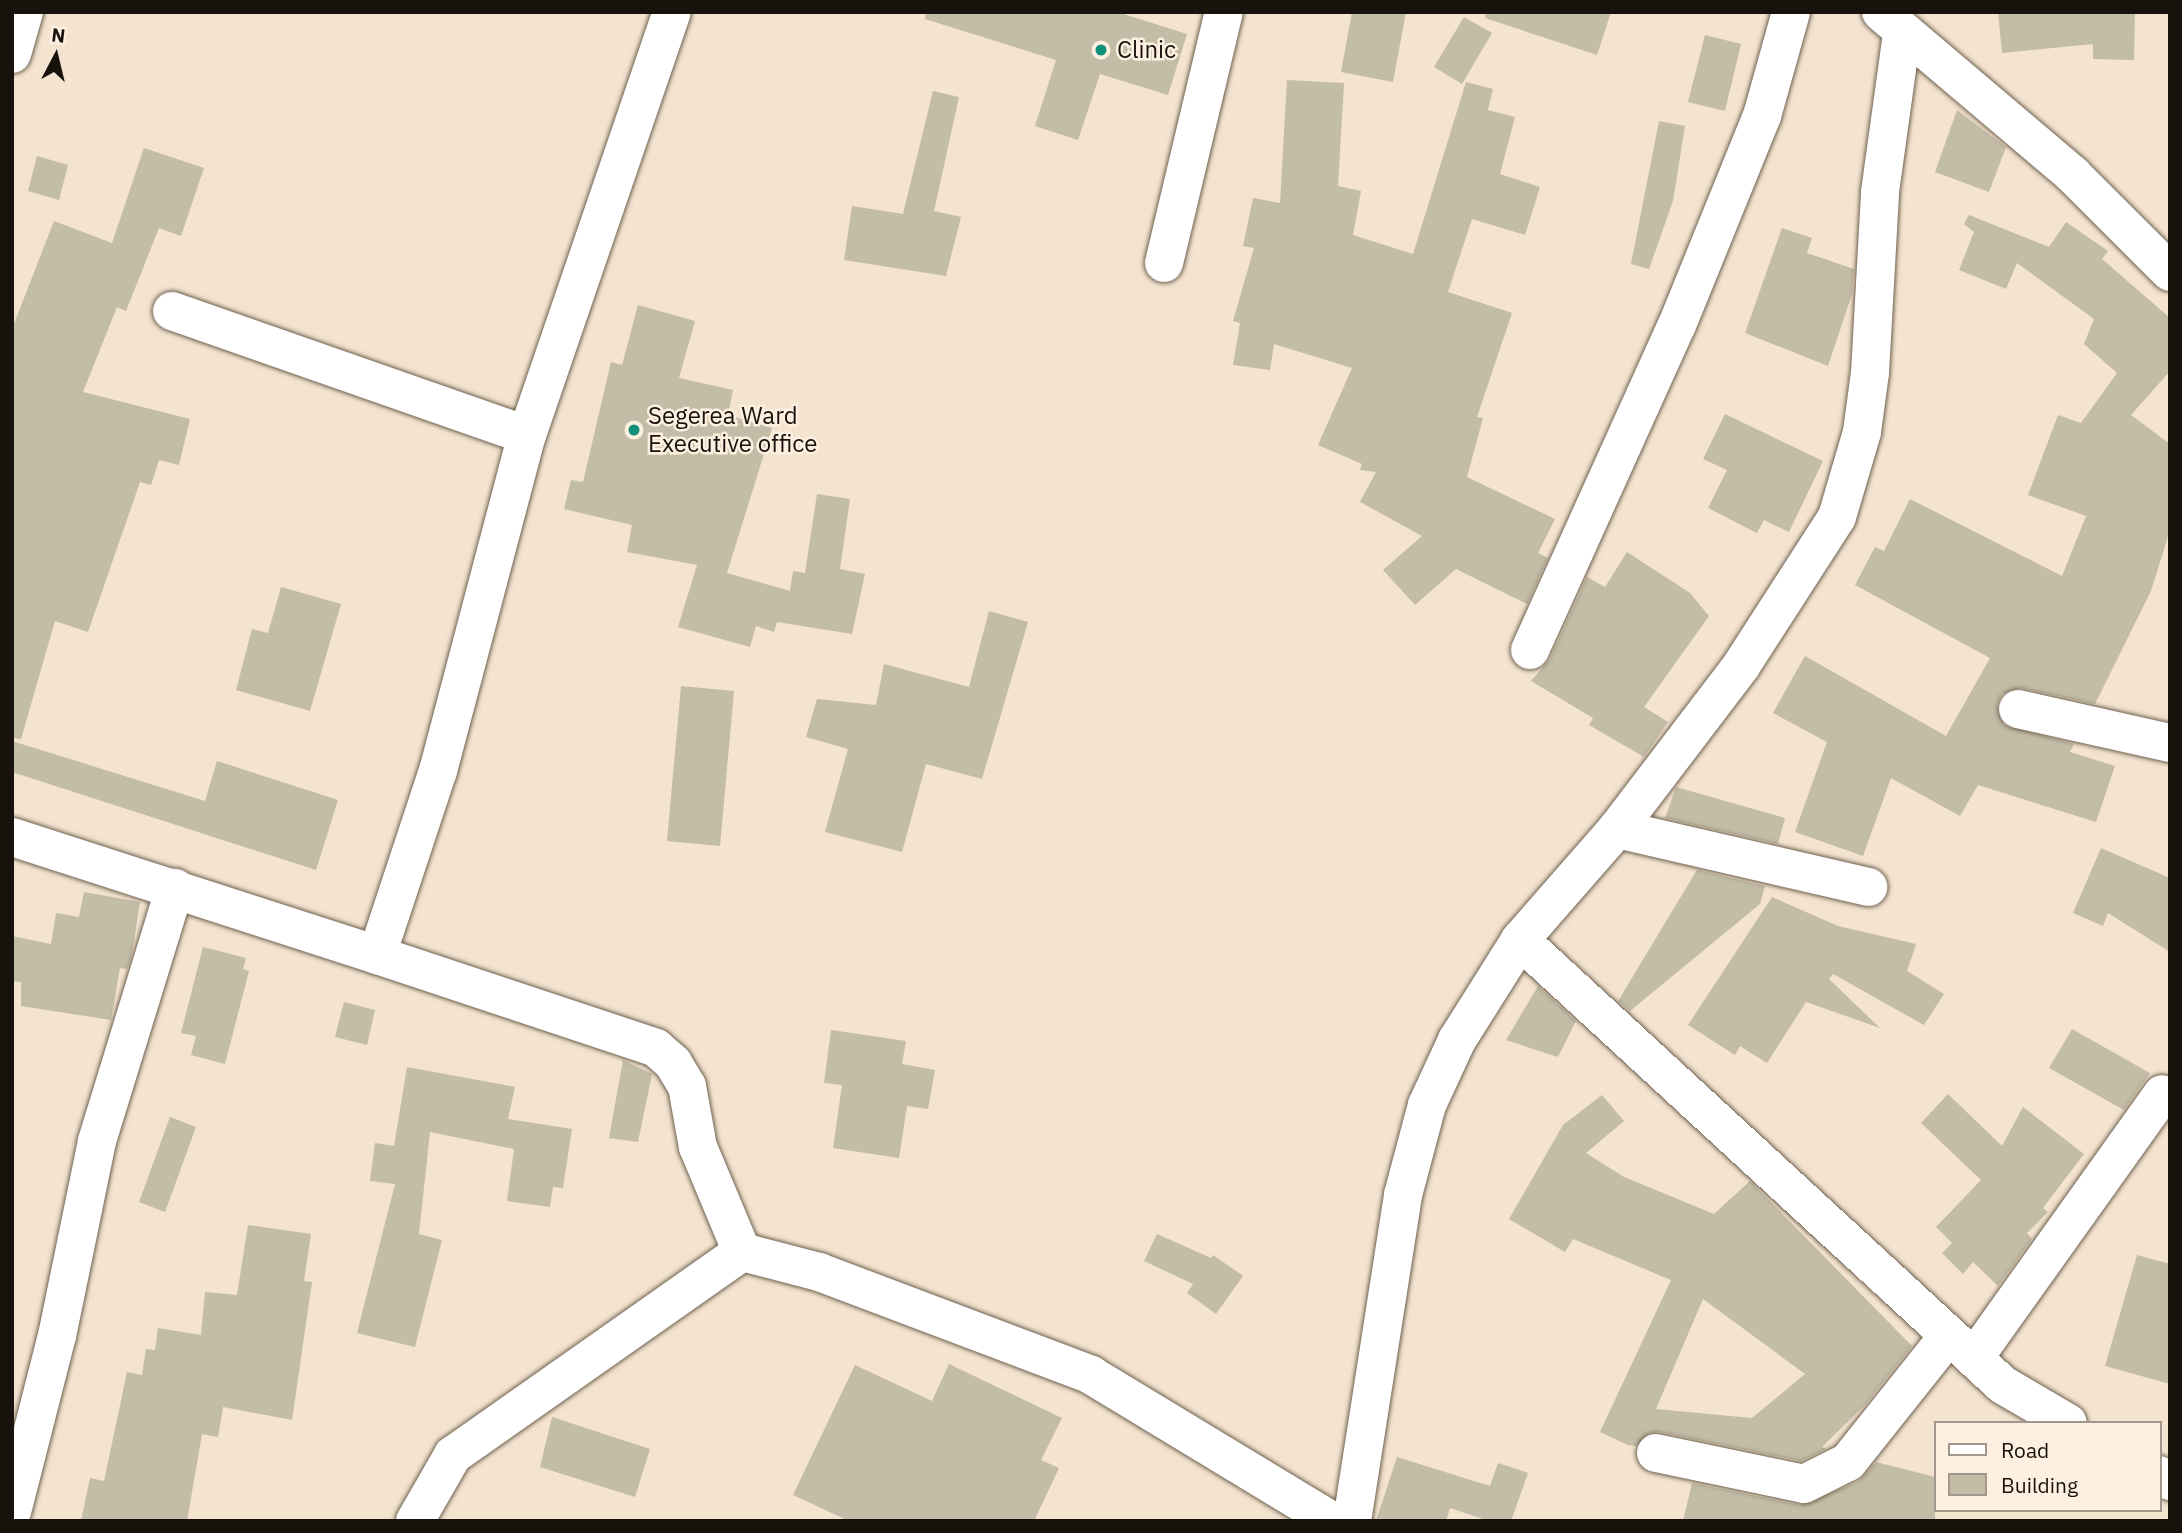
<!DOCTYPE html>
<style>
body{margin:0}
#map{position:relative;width:2182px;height:1533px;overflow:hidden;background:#f3e3cf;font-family:"IBM Plex Sans",sans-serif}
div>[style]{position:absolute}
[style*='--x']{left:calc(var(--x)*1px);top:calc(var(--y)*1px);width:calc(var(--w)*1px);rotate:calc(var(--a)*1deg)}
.building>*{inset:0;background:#c3bca6}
.roads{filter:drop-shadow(0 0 2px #6f6150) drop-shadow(0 0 2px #6f6150)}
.minor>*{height:38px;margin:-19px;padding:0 19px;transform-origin:19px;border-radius:19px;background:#fff}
.dots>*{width:19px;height:19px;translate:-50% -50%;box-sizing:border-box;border:4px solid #fdf0e1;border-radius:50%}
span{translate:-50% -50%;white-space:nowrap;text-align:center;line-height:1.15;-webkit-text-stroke:5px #fdf0e1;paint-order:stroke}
.poi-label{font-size:24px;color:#18120c}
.left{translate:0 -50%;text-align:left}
.frame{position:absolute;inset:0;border:14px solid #18120c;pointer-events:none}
.legend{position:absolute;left:1934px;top:1421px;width:228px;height:91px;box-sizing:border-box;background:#fdf0e1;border:2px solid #a1978c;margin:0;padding:9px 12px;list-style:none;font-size:21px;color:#18120c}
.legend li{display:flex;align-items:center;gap:14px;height:35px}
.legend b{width:35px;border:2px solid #a1978c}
.north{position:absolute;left:21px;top:21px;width:70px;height:70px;-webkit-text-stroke:5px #fdf0e1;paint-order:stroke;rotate:7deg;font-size:19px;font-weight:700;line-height:28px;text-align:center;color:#18120c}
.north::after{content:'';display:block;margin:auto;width:24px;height:32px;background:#18120c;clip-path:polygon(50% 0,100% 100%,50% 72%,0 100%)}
</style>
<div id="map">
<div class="building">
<div style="clip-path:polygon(926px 12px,1117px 12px,1187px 34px,1168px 95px,1100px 74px,1078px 140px,1035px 126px,1056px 60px,925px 19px)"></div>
<div style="clip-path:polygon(1352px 12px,1406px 12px,1393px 82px,1341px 72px)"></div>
<div style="clip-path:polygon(1486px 12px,1611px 12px,1597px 55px,1485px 18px)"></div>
<div style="clip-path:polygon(1998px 12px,2135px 12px,2134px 60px,2093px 59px,2093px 44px,2002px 53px)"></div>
<div style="clip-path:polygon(1464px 17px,1492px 33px,1462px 84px,1434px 67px)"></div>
<div style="clip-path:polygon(1705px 35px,1741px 44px,1725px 111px,1688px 102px)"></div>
<div style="clip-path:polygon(1287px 80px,1344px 83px,1338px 186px,1361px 191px,1353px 235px,1413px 254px,1466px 82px,1493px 89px,1488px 110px,1515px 117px,1500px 174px,1540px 187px,1525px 235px,1472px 219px,1448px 292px,1512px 313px,1477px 417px,1483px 418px,1467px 477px,1555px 519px,1538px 553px,1548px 558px,1527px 604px,1456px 569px,1415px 605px,1383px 570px,1422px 536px,1360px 502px,1376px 472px,1360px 470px,1362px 464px,1318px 445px,1352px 368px,1274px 344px,1270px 370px,1233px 365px,1240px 323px,1233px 321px,1254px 248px,1243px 246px,1253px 198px,1280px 203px)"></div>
<div style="clip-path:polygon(933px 91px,959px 97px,934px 211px,961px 217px,946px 276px,844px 260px,852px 206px,903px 214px)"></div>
<div style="clip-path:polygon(1957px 110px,2006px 147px,1989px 192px,1935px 172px)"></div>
<div style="clip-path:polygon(1659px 121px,1685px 126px,1673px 201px,1649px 269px,1631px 264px)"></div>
<div style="clip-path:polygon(144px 148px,204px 168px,181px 236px,159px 228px,126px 311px,117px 307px,83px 392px,190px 419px,179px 465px,159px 460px,151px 485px,140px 482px,88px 632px,55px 621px,21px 739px,12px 738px,12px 329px,54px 221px,112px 243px)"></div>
<div style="clip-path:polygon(37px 156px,68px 165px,59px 200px,28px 191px)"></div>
<div style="clip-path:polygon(1969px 215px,2049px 247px,2066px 222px,2108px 251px,2102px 259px,2170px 318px,2170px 371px,2131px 415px,2170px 444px,2170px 530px,2151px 591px,2095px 704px,2022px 688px,2002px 694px,1997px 704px,2004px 725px,2074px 744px,2070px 752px,2115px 766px,2096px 822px,1978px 785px,1960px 816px,1891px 778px,1863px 856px,1795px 832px,1827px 742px,1773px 713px,1805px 656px,1946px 736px,1990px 658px,1855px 585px,1875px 547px,1884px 551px,1910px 499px,2062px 576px,2086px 516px,2028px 495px,2058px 415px,2081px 423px,2117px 373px,2084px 344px,2094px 319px,2017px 263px,2006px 289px,1959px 270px,1974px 232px,1964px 224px)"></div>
<div style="clip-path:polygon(1782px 228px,1812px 238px,1807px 253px,1854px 269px,1852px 294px,1828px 366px,1745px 333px)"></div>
<div style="clip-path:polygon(638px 305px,695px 321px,679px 378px,733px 390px,728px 415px,772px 428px,727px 573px,790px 591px,793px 571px,805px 573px,817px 494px,850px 499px,840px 569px,865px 574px,852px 634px,777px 622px,774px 632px,756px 626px,750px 647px,678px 627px,697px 565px,627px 552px,632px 525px,564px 509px,571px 480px,583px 482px,611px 362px,622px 365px)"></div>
<div style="clip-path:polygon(1725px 414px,1823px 461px,1789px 532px,1764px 520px,1757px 533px,1708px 508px,1727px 470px,1703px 459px)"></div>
<div style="clip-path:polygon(1627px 552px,1690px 593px,1709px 616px,1644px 707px,1668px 722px,1644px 757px,1589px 725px,1593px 718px,1531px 681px,1550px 659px,1587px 577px,1605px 587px)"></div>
<div style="clip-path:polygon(281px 587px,341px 604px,310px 711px,236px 690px,252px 629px,268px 633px)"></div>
<div style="clip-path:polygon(989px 611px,1028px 622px,982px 779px,926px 764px,902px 852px,825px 832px,848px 749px,806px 737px,817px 699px,876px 705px,884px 664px,969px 687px)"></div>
<div style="clip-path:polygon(681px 686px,734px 691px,720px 846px,667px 841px)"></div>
<div style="clip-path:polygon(12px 741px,205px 801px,217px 761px,338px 800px,316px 870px,12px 772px)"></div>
<div style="clip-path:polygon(1676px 787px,1785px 818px,1778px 844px,1665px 818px)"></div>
<div style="clip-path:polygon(2101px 848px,2170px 878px,2170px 952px,2108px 913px,2103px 926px,2073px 913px)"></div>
<div style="clip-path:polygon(1697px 870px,1765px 886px,1760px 904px,1630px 1011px,1618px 1001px)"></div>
<div style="clip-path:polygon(84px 892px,140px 902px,132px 954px,127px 969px,120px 968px,111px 1020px,21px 1006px,21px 982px,12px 981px,12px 936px,51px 944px,56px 913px,79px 917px)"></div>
<div style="clip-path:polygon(1772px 897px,1838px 926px,1916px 944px,1907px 971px,1944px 994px,1924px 1025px,1833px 974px,1829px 979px,1880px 1028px,1806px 1002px,1767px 1063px,1740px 1046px,1735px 1055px,1688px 1025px)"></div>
<div style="clip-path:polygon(203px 947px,246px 958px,243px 969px,249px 971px,225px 1064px,191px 1055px,196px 1036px,181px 1033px)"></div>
<div style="clip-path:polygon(1538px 986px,1576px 1021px,1558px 1057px,1506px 1040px)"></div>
<div style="clip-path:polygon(344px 1002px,375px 1010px,367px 1045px,335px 1037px)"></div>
<div style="clip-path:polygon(2072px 1029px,2150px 1073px,2124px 1110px,2049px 1068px)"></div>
<div style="clip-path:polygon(831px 1030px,906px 1041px,902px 1064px,935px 1070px,928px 1109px,907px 1106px,899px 1158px,833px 1148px,842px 1085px,824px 1083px)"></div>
<div style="clip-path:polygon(623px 1060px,652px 1074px,638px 1142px,609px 1138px)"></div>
<div style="clip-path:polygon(407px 1067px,515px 1087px,508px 1119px,572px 1129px,563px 1188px,553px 1187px,550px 1207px,507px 1201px,514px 1149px,430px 1132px,419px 1234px,442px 1240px,415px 1347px,357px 1333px,395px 1184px,370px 1181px,375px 1143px,394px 1146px)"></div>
<div style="clip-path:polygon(1948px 1094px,2002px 1146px,2023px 1107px,2084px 1154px,2043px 1208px,2048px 1212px,2027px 1233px,2032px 1239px,1998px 1286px,1973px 1262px,1963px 1274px,1942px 1253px,1952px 1243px,1936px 1227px,1981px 1180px,1921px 1123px)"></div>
<div style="clip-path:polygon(evenodd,1602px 1095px,1624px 1121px,1586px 1153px,1624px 1177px,1714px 1214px,1750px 1181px,1912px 1346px,1865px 1405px,1822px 1447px,1826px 1449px,1801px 1461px,1660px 1432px,1649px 1433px,1636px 1446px,1628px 1445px,1600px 1432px,1671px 1280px,1573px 1239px,1565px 1252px,1509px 1219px,1563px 1125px,1602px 1095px,1703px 1299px,1805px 1374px,1752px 1418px,1656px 1409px,1703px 1299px)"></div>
<div style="clip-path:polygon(170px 1117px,196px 1127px,165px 1212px,139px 1202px)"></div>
<div style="clip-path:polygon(248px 1225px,311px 1234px,304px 1281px,312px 1282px,292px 1420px,223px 1407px,218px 1437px,202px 1434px,187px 1521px,81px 1521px,90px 1478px,104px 1481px,127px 1372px,142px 1375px,146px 1349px,155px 1350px,158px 1328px,201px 1335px,205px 1292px,237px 1295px)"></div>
<div style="clip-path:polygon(1157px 1234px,1211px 1258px,1213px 1255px,1243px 1276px,1216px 1314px,1187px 1293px,1193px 1284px,1144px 1261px)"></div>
<div style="clip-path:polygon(2137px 1255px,2170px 1264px,2170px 1384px,2105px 1366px)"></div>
<div style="clip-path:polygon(949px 1364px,1062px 1418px,1041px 1460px,1059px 1468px,1034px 1521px,849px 1521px,793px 1495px,855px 1365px,932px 1401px)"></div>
<div style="clip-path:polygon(552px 1417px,650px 1449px,635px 1497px,540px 1467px)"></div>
<div style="clip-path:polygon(1397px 1457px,1490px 1486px,1498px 1463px,1528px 1473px,1511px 1521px,1489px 1521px,1450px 1508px,1446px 1521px,1376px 1521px)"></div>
<div style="clip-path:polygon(1876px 1462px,1935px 1477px,1935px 1521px,1683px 1521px,1692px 1483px,1800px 1505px,1858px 1482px)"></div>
</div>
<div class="roads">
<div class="minor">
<div style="--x:1881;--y:12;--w:252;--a:40.3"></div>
<div style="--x:2073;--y:175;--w:137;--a:45"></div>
<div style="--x:12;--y:54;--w:44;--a:-74.1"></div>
<div style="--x:1164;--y:263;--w:258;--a:-76.6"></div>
<div style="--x:172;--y:311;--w:376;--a:19.3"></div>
<div style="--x:1530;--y:650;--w:357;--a:-65.7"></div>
<div style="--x:1677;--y:325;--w:226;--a:-67.9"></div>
<div style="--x:1762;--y:116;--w:108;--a:-74.4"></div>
<div style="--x:2018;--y:709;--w:156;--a:12.6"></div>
<div style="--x:1617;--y:829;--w:258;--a:13"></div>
<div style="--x:12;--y:837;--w:384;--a:17.9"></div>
<div style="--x:377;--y:955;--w:194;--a:-71.7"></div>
<div style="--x:438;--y:771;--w:348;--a:-75.2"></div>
<div style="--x:527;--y:435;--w:447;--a:-71.1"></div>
<div style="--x:1520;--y:940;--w:657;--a:42.66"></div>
<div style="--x:2003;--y:1385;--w:75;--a:30.3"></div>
<div style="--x:377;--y:955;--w:294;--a:18.4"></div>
<div style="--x:656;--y:1048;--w:23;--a:41"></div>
<div style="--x:673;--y:1063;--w:27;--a:59"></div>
<div style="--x:687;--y:1086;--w:62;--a:79.8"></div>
<div style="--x:698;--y:1147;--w:114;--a:67.3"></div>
<div style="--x:742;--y:1252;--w:80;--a:14.6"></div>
<div style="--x:819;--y:1272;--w:291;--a:20.7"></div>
<div style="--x:1091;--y:1375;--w:282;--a:31.2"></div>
<div style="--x:1974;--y:1358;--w:324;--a:-54.5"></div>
<div style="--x:1656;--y:1453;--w:151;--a:11.8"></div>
<div style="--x:1804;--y:1484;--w:49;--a:-26.6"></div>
<div style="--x:1848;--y:1462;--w:162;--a:-51.5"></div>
<div style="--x:2159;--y:1475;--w:13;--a:29"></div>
<div style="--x:12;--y:1512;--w:182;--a:-75.7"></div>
<div style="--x:57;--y:1336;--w:199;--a:-78.4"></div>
<div style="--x:97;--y:1141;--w:265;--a:-72.9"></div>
<div style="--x:415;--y:1521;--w:76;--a:-60.1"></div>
<div style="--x:453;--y:1455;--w:353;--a:-35.1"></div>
<div style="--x:1352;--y:1521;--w:330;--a:-81.1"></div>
<div style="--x:1403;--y:1195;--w:93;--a:-75.1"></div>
<div style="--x:1427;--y:1105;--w:72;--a:-65.2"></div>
<div style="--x:1457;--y:1040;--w:118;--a:-57.8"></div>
<div style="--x:1520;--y:940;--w:147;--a:-48.9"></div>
<div style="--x:1617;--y:829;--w:205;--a:-52.7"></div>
<div style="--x:1741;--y:666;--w:177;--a:-57.2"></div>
<div style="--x:1837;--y:517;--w:89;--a:-73.6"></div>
<div style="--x:1862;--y:432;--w:60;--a:-82.3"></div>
<div style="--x:1870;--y:373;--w:181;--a:-86.8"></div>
<div style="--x:1880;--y:192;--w:160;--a:-82.1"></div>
</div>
</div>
<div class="dots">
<div style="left:1101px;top:50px;background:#0f9078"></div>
<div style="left:634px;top:430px;background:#0f9078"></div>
</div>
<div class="poi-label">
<span class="left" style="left:1117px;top:50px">Clinic</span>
<span class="left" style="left:648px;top:430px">Segerea Ward<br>Executive office</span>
</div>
<div class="frame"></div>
<ul class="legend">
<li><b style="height:9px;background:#fff"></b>Road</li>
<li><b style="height:19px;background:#c3bca6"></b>Building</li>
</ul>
<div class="north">N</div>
</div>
